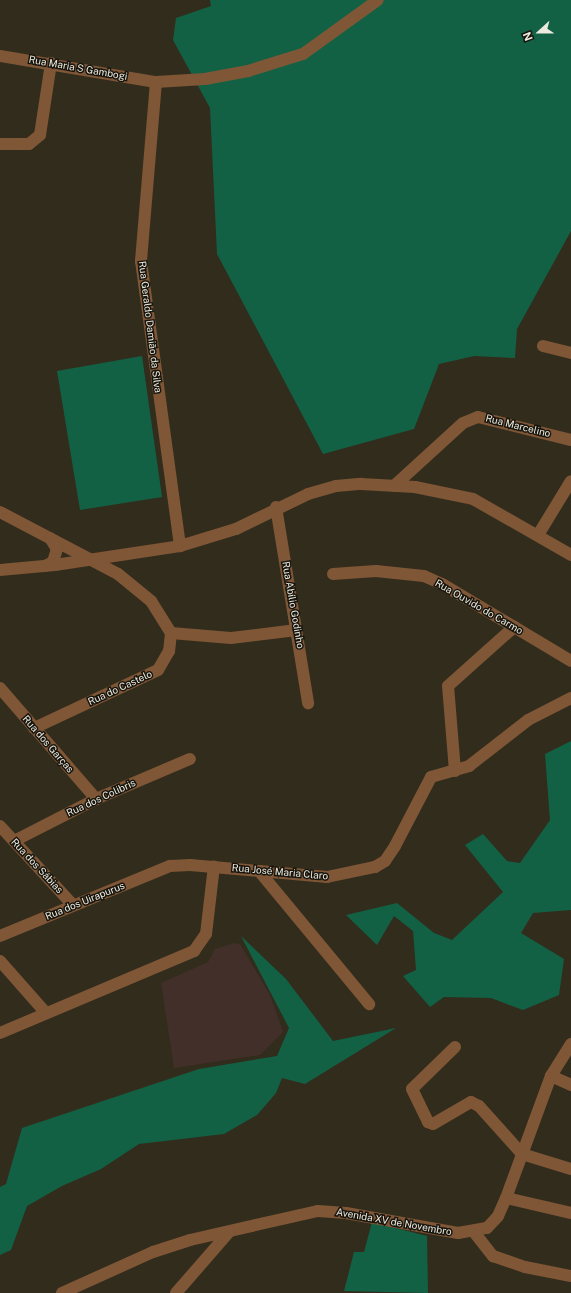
<!DOCTYPE html>
<meta charset="utf-8">
<style>
body{margin:0}
#map{position:relative;width:571px;height:1293px;overflow:hidden;background:#322c1c;font-family:"Public Sans",sans-serif}
div>[style]{position:absolute}
[style*='--x']{left:calc(var(--x)*1px);top:calc(var(--y)*1px);width:calc(var(--w)*1px);rotate:calc(var(--a)*1deg)}
.education>*{inset:0;background:#422f29}
.green>*{inset:0;background:#126145}
.minor>*{height:12px;margin:-6px;padding:0 6px;transform-origin:6px;border-radius:6px;background:#7f5636}
span{translate:-50% -50%;white-space:nowrap;text-align:center;line-height:1.15;-webkit-text-stroke:3px #17150d;paint-order:stroke}
.street-label{font-size:10px;color:#edeadf}
.north{position:absolute;left:519px;top:12px;width:40px;height:40px;-webkit-text-stroke:3px #17150d;paint-order:stroke;rotate:249deg;font-size:11px;font-weight:700;line-height:16px;text-align:center;color:#edeadf}
.north::after{content:'';display:block;margin:auto;width:14px;height:18px;background:#edeadf;clip-path:polygon(50% 0,100% 100%,50% 72%,0 100%)}
</style>
<div id="map">
<div class="education">
<div style="clip-path:polygon(234px 943px,240px 944px,270px 995px,283px 1032px,260px 1055px,174px 1068px,161px 983px,208px 962px,215px 949px)"></div>
</div>
<div class="green">
<div style="clip-path:polygon(210px 0,571px 0,571px 231px,517px 329px,515px 358px,474px 356px,439px 364px,414px 429px,323px 454px,217px 254px,210px 108px,173px 40px,176px 18px,211px 6px)"></div>
<div style="clip-path:polygon(142px 356px,162px 497px,80px 510px,57px 371px)"></div>
<div style="clip-path:polygon(571px 741px,571px 910px,533px 913px,521px 933px,564px 959px,559px 995px,523px 1010px,491px 998px,444px 997px,430px 1007px,403px 976px,416px 970px,413px 931px,394px 916px,377px 945px,346px 915px,397px 903px,434px 933px,452px 940px,503px 892px,465px 845px,483px 834px,507px 861px,520px 863px,550px 820px,545px 754px)"></div>
<div style="clip-path:polygon(241px 936px,286px 979px,333px 1041px,396px 1028px,305px 1084px,282px 1078px,276px 1093px,257px 1115px,224px 1134px,139px 1144px,101px 1169px,62px 1186px,27px 1206px,11px 1250px,0 1255px,0 1187px,6px 1184px,22px 1128px,199px 1069px,277px 1056px,289px 1028px)"></div>
<div style="clip-path:polygon(372px 1222px,427px 1236px,428px 1293px,344px 1291px,354px 1252px,364px 1252px)"></div>
</div>
<div class="minor">
<div style="--x:0;--y:56;--w:158;--a:9.5"></div>
<div style="--x:156;--y:82;--w:49;--a:-3.5"></div>
<div style="--x:205;--y:79;--w:44;--a:-10.5"></div>
<div style="--x:248;--y:71;--w:58;--a:-17.2"></div>
<div style="--x:303;--y:54;--w:92;--a:-35.8"></div>
<div style="--x:156;--y:82;--w:180;--a:94.8"></div>
<div style="--x:141;--y:261;--w:288;--a:82.2"></div>
<div style="--x:0;--y:144;--w:29;--a:0"></div>
<div style="--x:29;--y:144;--w:14;--a:-39"></div>
<div style="--x:40;--y:135;--w:73;--a:-81.3"></div>
<div style="--x:543;--y:346;--w:29;--a:14"></div>
<div style="--x:394;--y:486;--w:93;--a:-42.4"></div>
<div style="--x:463;--y:423;--w:16;--a:-22"></div>
<div style="--x:478;--y:417;--w:96;--a:13.9"></div>
<div style="--x:276;--y:507;--w:199;--a:80.7"></div>
<div style="--x:0;--y:512;--w:133;--a:27.7"></div>
<div style="--x:118;--y:574;--w:43;--a:39.3"></div>
<div style="--x:151;--y:601;--w:38;--a:58"></div>
<div style="--x:171;--y:633;--w:18;--a:96"></div>
<div style="--x:169;--y:651;--w:22;--a:120"></div>
<div style="--x:158;--y:670;--w:137;--a:154.9"></div>
<div style="--x:538;--y:535;--w:63;--a:-58.6"></div>
<div style="--x:45;--y:566;--w:9;--a:-27"></div>
<div style="--x:53;--y:562;--w:14;--a:-73"></div>
<div style="--x:57;--y:549;--w:13;--a:-122"></div>
<div style="--x:0;--y:570;--w:55;--a:-5.2"></div>
<div style="--x:55;--y:565;--w:126;--a:-8.6"></div>
<div style="--x:180;--y:546;--w:59;--a:-16.9"></div>
<div style="--x:236;--y:529;--w:80;--a:-25.9"></div>
<div style="--x:308;--y:494;--w:29;--a:-16"></div>
<div style="--x:336;--y:486;--w:25;--a:-5"></div>
<div style="--x:361;--y:484;--w:54;--a:3.2"></div>
<div style="--x:415;--y:487;--w:59;--a:11.7"></div>
<div style="--x:473;--y:499;--w:113;--a:29.7"></div>
<div style="--x:333;--y:574;--w:43;--a:-4"></div>
<div style="--x:376;--y:571;--w:48;--a:5.9"></div>
<div style="--x:424;--y:576;--w:20;--a:24"></div>
<div style="--x:442;--y:584;--w:150;--a:30.8"></div>
<div style="--x:171;--y:633;--w:60;--a:4.8"></div>
<div style="--x:231;--y:638;--w:66;--a:-6.9"></div>
<div style="--x:0;--y:688;--w:147;--a:49.1"></div>
<div style="--x:455;--y:771;--w:85;--a:-94.7"></div>
<div style="--x:448;--y:686;--w:89;--a:-41.8"></div>
<div style="--x:0;--y:826;--w:108;--a:47.3"></div>
<div style="--x:14;--y:841;--w:92;--a:-27.1"></div>
<div style="--x:96;--y:799;--w:102;--a:-23.1"></div>
<div style="--x:259;--y:871;--w:173;--a:50.4"></div>
<div style="--x:0;--y:936;--w:184;--a:-22.4"></div>
<div style="--x:170;--y:866;--w:20;--a:-3"></div>
<div style="--x:190;--y:865;--w:138;--a:5"></div>
<div style="--x:327;--y:877;--w:49;--a:-11.8"></div>
<div style="--x:375;--y:867;--w:12;--a:-31"></div>
<div style="--x:385;--y:861;--w:18;--a:-56"></div>
<div style="--x:395;--y:846;--w:78;--a:-62.4"></div>
<div style="--x:431;--y:777;--w:40;--a:-16"></div>
<div style="--x:469;--y:766;--w:75;--a:-37.9"></div>
<div style="--x:528;--y:720;--w:48;--a:-27.1"></div>
<div style="--x:0;--y:961;--w:69;--a:48.5"></div>
<div style="--x:0;--y:1033;--w:211;--a:-22.9"></div>
<div style="--x:194;--y:951;--w:21;--a:-55"></div>
<div style="--x:206;--y:934;--w:68;--a:-83.3"></div>
<div style="--x:455;--y:1047;--w:60;--a:135.7"></div>
<div style="--x:412;--y:1089;--w:37;--a:64"></div>
<div style="--x:428;--y:1122;--w:5;--a:22"></div>
<div style="--x:433;--y:1124;--w:44;--a:-30.1"></div>
<div style="--x:471;--y:1102;--w:9;--a:27"></div>
<div style="--x:479;--y:1106;--w:64;--a:48.1"></div>
<div style="--x:522;--y:1154;--w:51;--a:17"></div>
<div style="--x:551;--y:1076;--w:22;--a:24"></div>
<div style="--x:506;--y:1198;--w:67;--a:13"></div>
<div style="--x:474;--y:1232;--w:31;--a:52"></div>
<div style="--x:493;--y:1256;--w:34;--a:19"></div>
<div style="--x:525;--y:1267;--w:47;--a:11.1"></div>
<div style="--x:62;--y:1293;--w:100;--a:-24.3"></div>
<div style="--x:153;--y:1252;--w:39;--a:-18"></div>
<div style="--x:190;--y:1240;--w:131;--a:-12.8"></div>
<div style="--x:318;--y:1211;--w:28;--a:4"></div>
<div style="--x:346;--y:1213;--w:114;--a:10.1"></div>
<div style="--x:458;--y:1233;--w:29;--a:-10"></div>
<div style="--x:487;--y:1228;--w:16;--a:-47"></div>
<div style="--x:498;--y:1216;--w:20;--a:-66"></div>
<div style="--x:506;--y:1198;--w:130;--a:-69.8"></div>
<div style="--x:551;--y:1076;--w:38;--a:-58"></div>
<div style="--x:176;--y:1293;--w:81;--a:-49"></div>
</div>
<div class="street-label">
<span style="left:78px;top:68px;rotate:10deg">Rua Maria S Gambogi</span>
<span style="left:150px;top:327px;rotate:83deg">Rua Geraldo Damião da Silva</span>
<span style="left:518px;top:426px;rotate:14deg">Rua Marcelino</span>
<span style="left:293px;top:605px;rotate:80deg">Rua Abílio Godinho</span>
<span style="left:479px;top:607px;rotate:30deg">Rua Ouvido do Carmo</span>
<span style="left:120px;top:688px;rotate:-25deg">Rua do Castelo</span>
<span style="left:48px;top:744px;rotate:49deg">Rua dos Garças</span>
<span style="left:101px;top:798px;rotate:-25deg">Rua dos Colibris</span>
<span style="left:37px;top:866px;rotate:47deg">Rua dos Sábias</span>
<span style="left:280px;top:872px;rotate:5deg">Rua José Maria Claro</span>
<span style="left:85px;top:901px;rotate:-22deg">Rua dos Uirapurus</span>
<span style="left:394px;top:1222px;rotate:10deg">Avenida XV de Novembro</span>
</div>
<div class="north">N</div>
</div>
